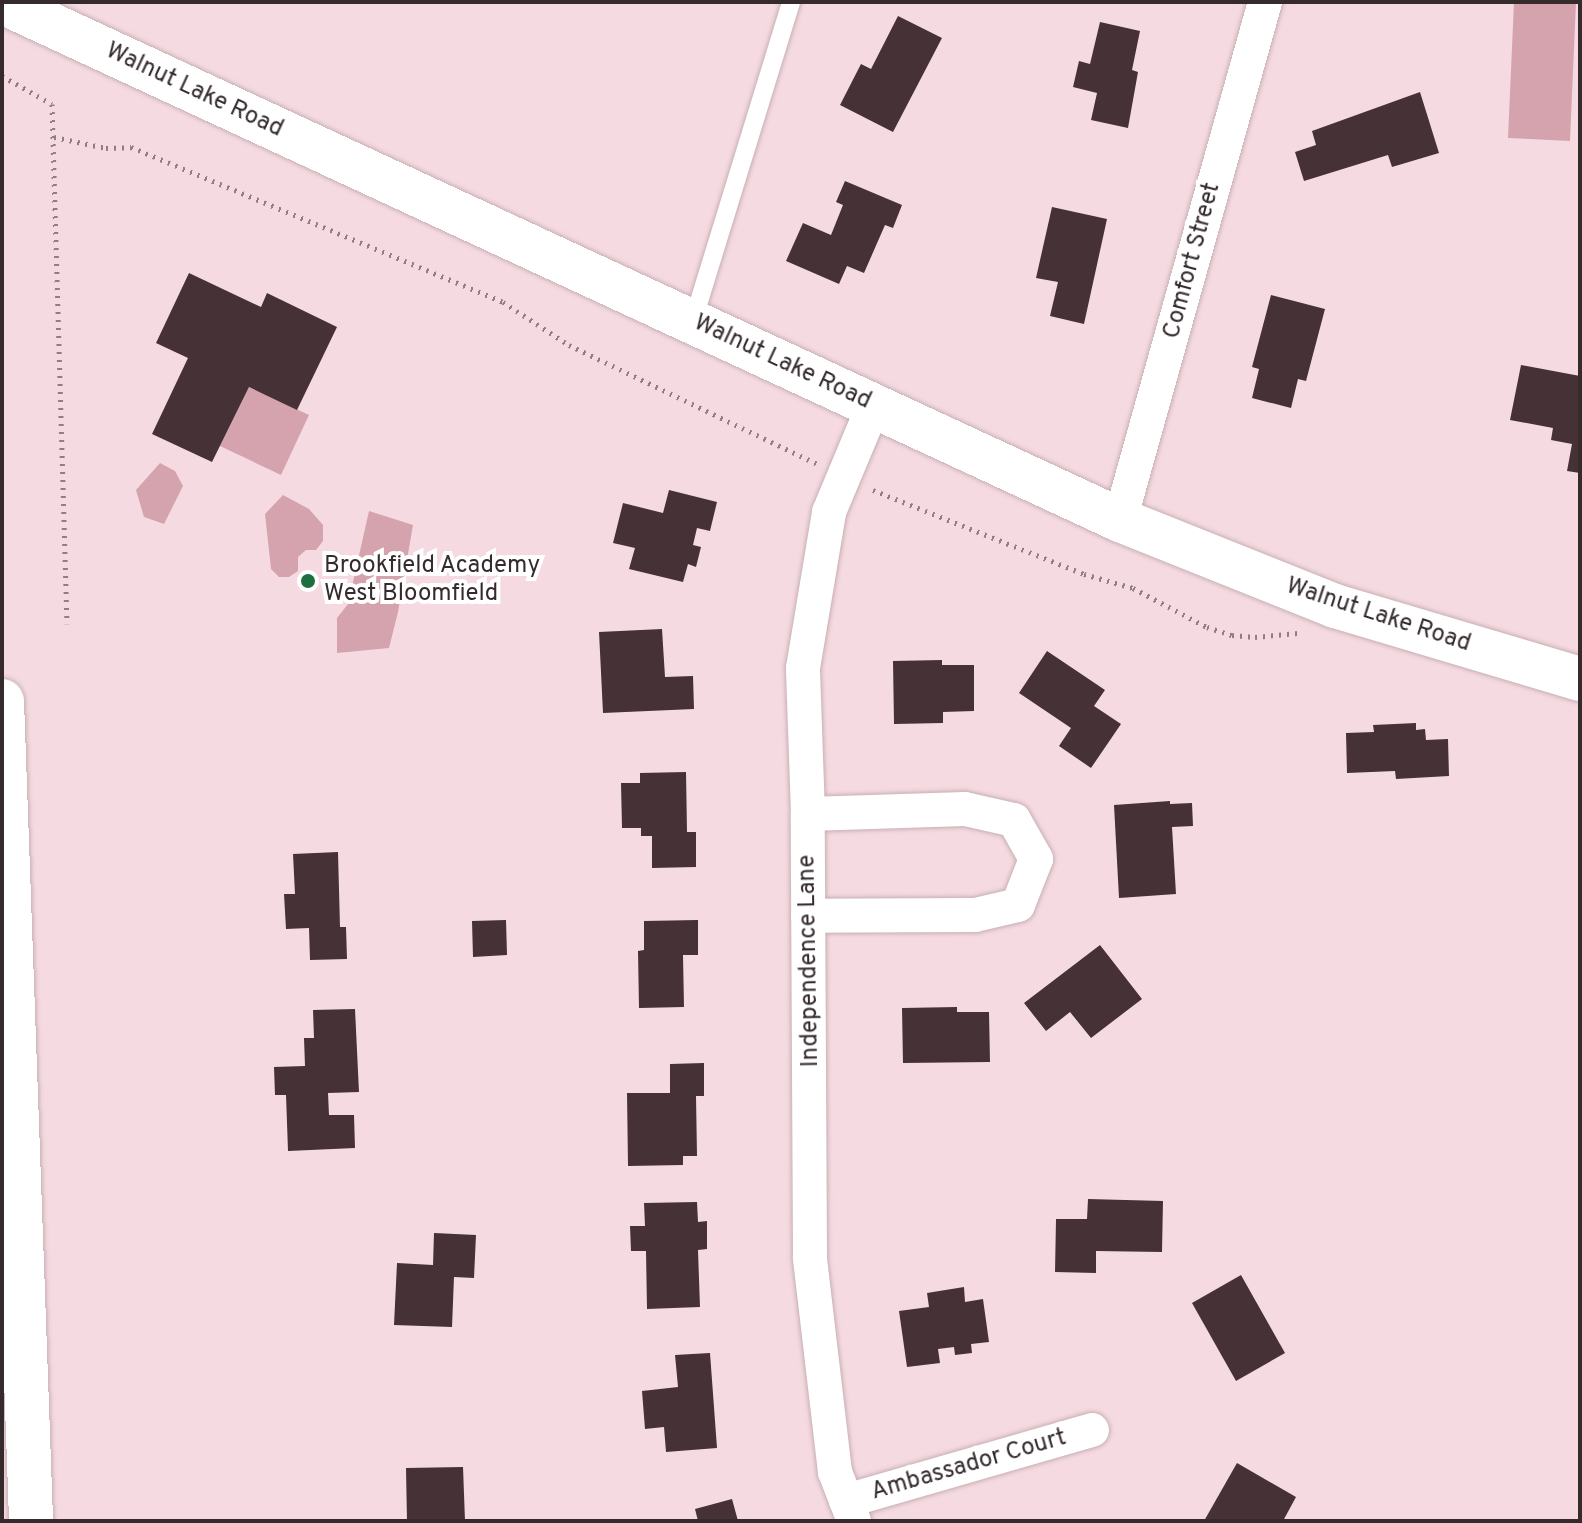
<!DOCTYPE html>
<style>
body{margin:0}
#map{position:relative;width:1582px;height:1523px;overflow:hidden;background:#f5dbe1;font-family:Overpass,sans-serif}
div>[style]{position:absolute}
[style*='--x']{left:calc(var(--x)*1px);top:calc(var(--y)*1px);width:calc(var(--w)*1px);rotate:calc(var(--a)*1deg)}
.green>*{inset:0;background:#d4a3ae}
.building>*{inset:0;background:#453136}
.path>*{height:5px;margin-top:-2.5px;transform-origin:0;background:repeating-linear-gradient(90deg,#907e82 0 2px,transparent 0 8px)}
.roads{filter:drop-shadow(0 0 2px #c8afb4) drop-shadow(0 0 2px #c8afb4)}
.lane>*{height:18px;margin:-9px;padding:0 9px;transform-origin:9px;border-radius:9px;background:#fff}
.street>*{height:34px;margin:-17px;padding:0 17px;transform-origin:17px;border-radius:17px;background:#fff}
.secondary>*{height:44px;margin:-22px;padding:0 22px;transform-origin:22px;border-radius:22px;background:#fff}
.dots>*{width:22px;height:22px;translate:-50% -50%;box-sizing:border-box;border:4px solid #fff;border-radius:50%}
span{translate:-50% -50%;white-space:nowrap;text-align:center;line-height:1.15;-webkit-text-stroke:8px #fff;paint-order:stroke}
.street-label{font-size:24px;color:#352b2d}
.poi-label{font-size:24px;color:#352b2d}
.left{translate:0 -50%;text-align:left}
.frame{position:absolute;inset:0;border:4px solid #352b2d;pointer-events:none}
</style>
<div id="map">
<div class="green">
<div style="clip-path:polygon(1514px 2px,1576px 2px,1570px 141px,1508px 138px)"></div>
<div style="clip-path:polygon(249px 387px,309px 415px,281px 475px,220px 446px)"></div>
<div style="clip-path:polygon(160px 463px,175px 471px,183px 486px,164px 524px,144px 517px,136px 490px)"></div>
<div style="clip-path:polygon(283px 495px,309px 509px,323px 525px,323px 541px,316px 550px,306px 550px,298px 557px,298px 571px,289px 577px,279px 577px,271px 569px,265px 514px)"></div>
<div style="clip-path:polygon(369px 511px,413px 525px,398px 612px,389px 648px,337px 653px,337px 618px,348px 604px)"></div>
</div>
<div class="building">
<div style="clip-path:polygon(898px 16px,942px 38px,893px 132px,840px 105px,861px 64px,871px 69px)"></div>
<div style="clip-path:polygon(1100px 22px,1140px 31px,1132px 70px,1138px 72px,1128px 128px,1091px 120px,1097px 93px,1073px 87px,1079px 61px,1090px 64px)"></div>
<div style="clip-path:polygon(1420px 92px,1439px 153px,1392px 167px,1388px 155px,1304px 181px,1295px 152px,1316px 145px,1312px 131px)"></div>
<div style="clip-path:polygon(845px 181px,902px 205px,893px 228px,885px 225px,864px 273px,847px 266px,839px 284px,786px 261px,803px 223px,831px 235px,843px 205px,836px 202px)"></div>
<div style="clip-path:polygon(1052px 207px,1107px 219px,1084px 324px,1050px 316px,1058px 282px,1036px 278px)"></div>
<div style="clip-path:polygon(189px 273px,261px 307px,267px 293px,337px 327px,297px 410px,249px 387px,212px 462px,152px 434px,188px 358px,156px 343px)"></div>
<div style="clip-path:polygon(1271px 295px,1325px 309px,1306px 381px,1298px 379px,1291px 408px,1252px 398px,1259px 369px,1252px 367px)"></div>
<div style="clip-path:polygon(1521px 365px,1580px 376px,1580px 473px,1567px 471px,1572px 444px,1551px 440px,1553px 428px,1510px 420px)"></div>
<div style="clip-path:polygon(669px 490px,717px 502px,710px 531px,697px 528px,693px 545px,701px 547px,696px 567px,688px 564px,683px 582px,629px 569px,635px 548px,613px 543px,623px 503px,663px 513px)"></div>
<div style="clip-path:polygon(662px 629px,665px 677px,693px 676px,694px 709px,603px 713px,599px 632px)"></div>
<div style="clip-path:polygon(1047px 651px,1105px 690px,1094px 706px,1121px 724px,1091px 768px,1059px 746px,1071px 728px,1019px 693px)"></div>
<div style="clip-path:polygon(942px 660px,942px 665px,974px 665px,974px 711px,943px 712px,943px 723px,894px 724px,893px 661px)"></div>
<div style="clip-path:polygon(1416px 723px,1416px 730px,1425px 729px,1426px 740px,1448px 739px,1449px 776px,1396px 779px,1395px 771px,1347px 773px,1346px 733px,1374px 732px,1373px 725px)"></div>
<div style="clip-path:polygon(686px 772px,687px 832px,696px 832px,696px 867px,652px 868px,652px 836px,641px 836px,641px 828px,622px 828px,621px 783px,640px 783px,640px 773px)"></div>
<div style="clip-path:polygon(1170px 801px,1170px 804px,1192px 803px,1193px 826px,1172px 827px,1176px 894px,1119px 898px,1114px 805px)"></div>
<div style="clip-path:polygon(338px 852px,340px 927px,346px 927px,347px 959px,310px 960px,309px 928px,286px 929px,284px 894px,295px 894px,293px 854px)"></div>
<div style="clip-path:polygon(506px 920px,507px 955px,473px 957px,472px 921px)"></div>
<div style="clip-path:polygon(698px 920px,698px 955px,683px 955px,684px 1007px,639px 1008px,638px 951px,644px 950px,644px 921px)"></div>
<div style="clip-path:polygon(1100px 945px,1142px 999px,1091px 1038px,1070px 1012px,1046px 1031px,1024px 1003px)"></div>
<div style="clip-path:polygon(957px 1007px,957px 1012px,989px 1012px,990px 1062px,903px 1063px,902px 1008px)"></div>
<div style="clip-path:polygon(355px 1009px,359px 1092px,328px 1093px,329px 1115px,354px 1115px,355px 1148px,288px 1151px,286px 1095px,275px 1095px,274px 1067px,305px 1066px,304px 1038px,314px 1038px,313px 1010px)"></div>
<div style="clip-path:polygon(704px 1063px,704px 1096px,696px 1096px,697px 1156px,683px 1156px,683px 1165px,628px 1166px,627px 1093px,670px 1093px,670px 1064px)"></div>
<div style="clip-path:polygon(1088px 1199px,1163px 1201px,1162px 1252px,1096px 1251px,1096px 1273px,1055px 1272px,1056px 1219px,1087px 1219px)"></div>
<div style="clip-path:polygon(697px 1202px,698px 1222px,707px 1221px,707px 1249px,698px 1250px,700px 1307px,647px 1309px,646px 1251px,631px 1251px,630px 1226px,645px 1226px,644px 1203px)"></div>
<div style="clip-path:polygon(434px 1233px,476px 1235px,474px 1278px,454px 1277px,452px 1327px,394px 1325px,397px 1263px,433px 1265px)"></div>
<div style="clip-path:polygon(1241px 1275px,1285px 1353px,1236px 1381px,1192px 1303px)"></div>
<div style="clip-path:polygon(964px 1287px,965px 1302px,983px 1299px,989px 1342px,971px 1344px,972px 1353px,955px 1355px,954px 1347px,938px 1349px,940px 1363px,907px 1367px,899px 1311px,929px 1307px,927px 1293px)"></div>
<div style="clip-path:polygon(710px 1353px,717px 1448px,666px 1452px,664px 1427px,645px 1429px,642px 1391px,678px 1387px,675px 1355px)"></div>
<div style="clip-path:polygon(1237px 1463px,1296px 1497px,1283px 1521px,1204px 1521px)"></div>
<div style="clip-path:polygon(463px 1467px,465px 1521px,407px 1521px,406px 1468px)"></div>
<div style="clip-path:polygon(732px 1499px,738px 1521px,698px 1521px,695px 1509px)"></div>
</div>
<div class="path">
<div style="--x:2;--y:76;--w:57;--a:29.2"></div>
<div style="--x:52;--y:104;--w:520;--a:88.35"></div>
<div style="--x:54;--y:137;--w:53;--a:11.9"></div>
<div style="--x:106;--y:148;--w:25;--a:-2"></div>
<div style="--x:131;--y:147;--w:403;--a:22.6"></div>
<div style="--x:503;--y:302;--w:79;--a:33.1"></div>
<div style="--x:569;--y:345;--w:275;--a:25.6"></div>
<div style="--x:873;--y:490;--w:227;--a:21.7"></div>
<div style="--x:1084;--y:574;--w:51;--a:15.9"></div>
<div style="--x:1133;--y:588;--w:84;--a:27.8"></div>
<div style="--x:1207;--y:627;--w:26;--a:18"></div>
<div style="--x:1232;--y:635;--w:23;--a:5"></div>
<div style="--x:1255;--y:637;--w:43;--a:-5.3"></div>
</div>
<div class="roads">
<div class="lane">
<div style="--x:693;--y:321;--w:334;--a:-72.9"></div>
</div>
<div class="street">
<div style="--x:1120;--y:520;--w:538;--a:-74.36"></div>
<div style="--x:808;--y:814;--w:157;--a:-1.8"></div>
<div style="--x:965;--y:809;--w:50;--a:12.7"></div>
<div style="--x:1014;--y:820;--w:45;--a:60.6"></div>
<div style="--x:1036;--y:859;--w:49;--a:111.4"></div>
<div style="--x:1018;--y:905;--w:44;--a:166.9"></div>
<div style="--x:975;--y:915;--w:167;--a:179.7"></div>
<div style="--x:846;--y:1501;--w:256;--a:-16.1"></div>
<div style="--x:854;--y:1521;--w:53;--a:-111.2"></div>
<div style="--x:835;--y:1472;--w:215;--a:-96.7"></div>
<div style="--x:810;--y:1258;--w:444;--a:-90.3"></div>
<div style="--x:808;--y:814;--w:146;--a:-92"></div>
<div style="--x:803;--y:668;--w:158;--a:-80.5"></div>
<div style="--x:829;--y:512;--w:114;--a:-67.3"></div>
</div>
<div class="secondary">
<div style="--x:2;--y:2;--w:1232;--a:24.86"></div>
<div style="--x:1120;--y:520;--w:232;--a:21.8"></div>
<div style="--x:1335;--y:606;--w:256;--a:16.6"></div>
<div style="--x:2;--y:701;--w:821;--a:87.97"></div>
</div>
</div>
<div class="dots">
<div style="left:308px;top:581px;background:#1f6e3f"></div>
</div>
<div class="street-label">
<span style="left:194px;top:91px;rotate:25deg">Walnut Lake Road</span>
<span style="left:1193px;top:261px;rotate:-75deg">Comfort Street</span>
<span style="left:782px;top:363px;rotate:25deg">Walnut Lake Road</span>
<span style="left:1378px;top:616px;rotate:18deg">Walnut Lake Road</span>
<span style="left:810px;top:961px;rotate:-91deg">Independence Lane</span>
<span style="left:969px;top:1466px;rotate:-16deg">Ambassador Court</span>
</div>
<div class="poi-label">
<span class="left" style="left:324px;top:581px">Brookfield Academy<br>West Bloomfield</span>
</div>
<div class="frame"></div>
</div>
